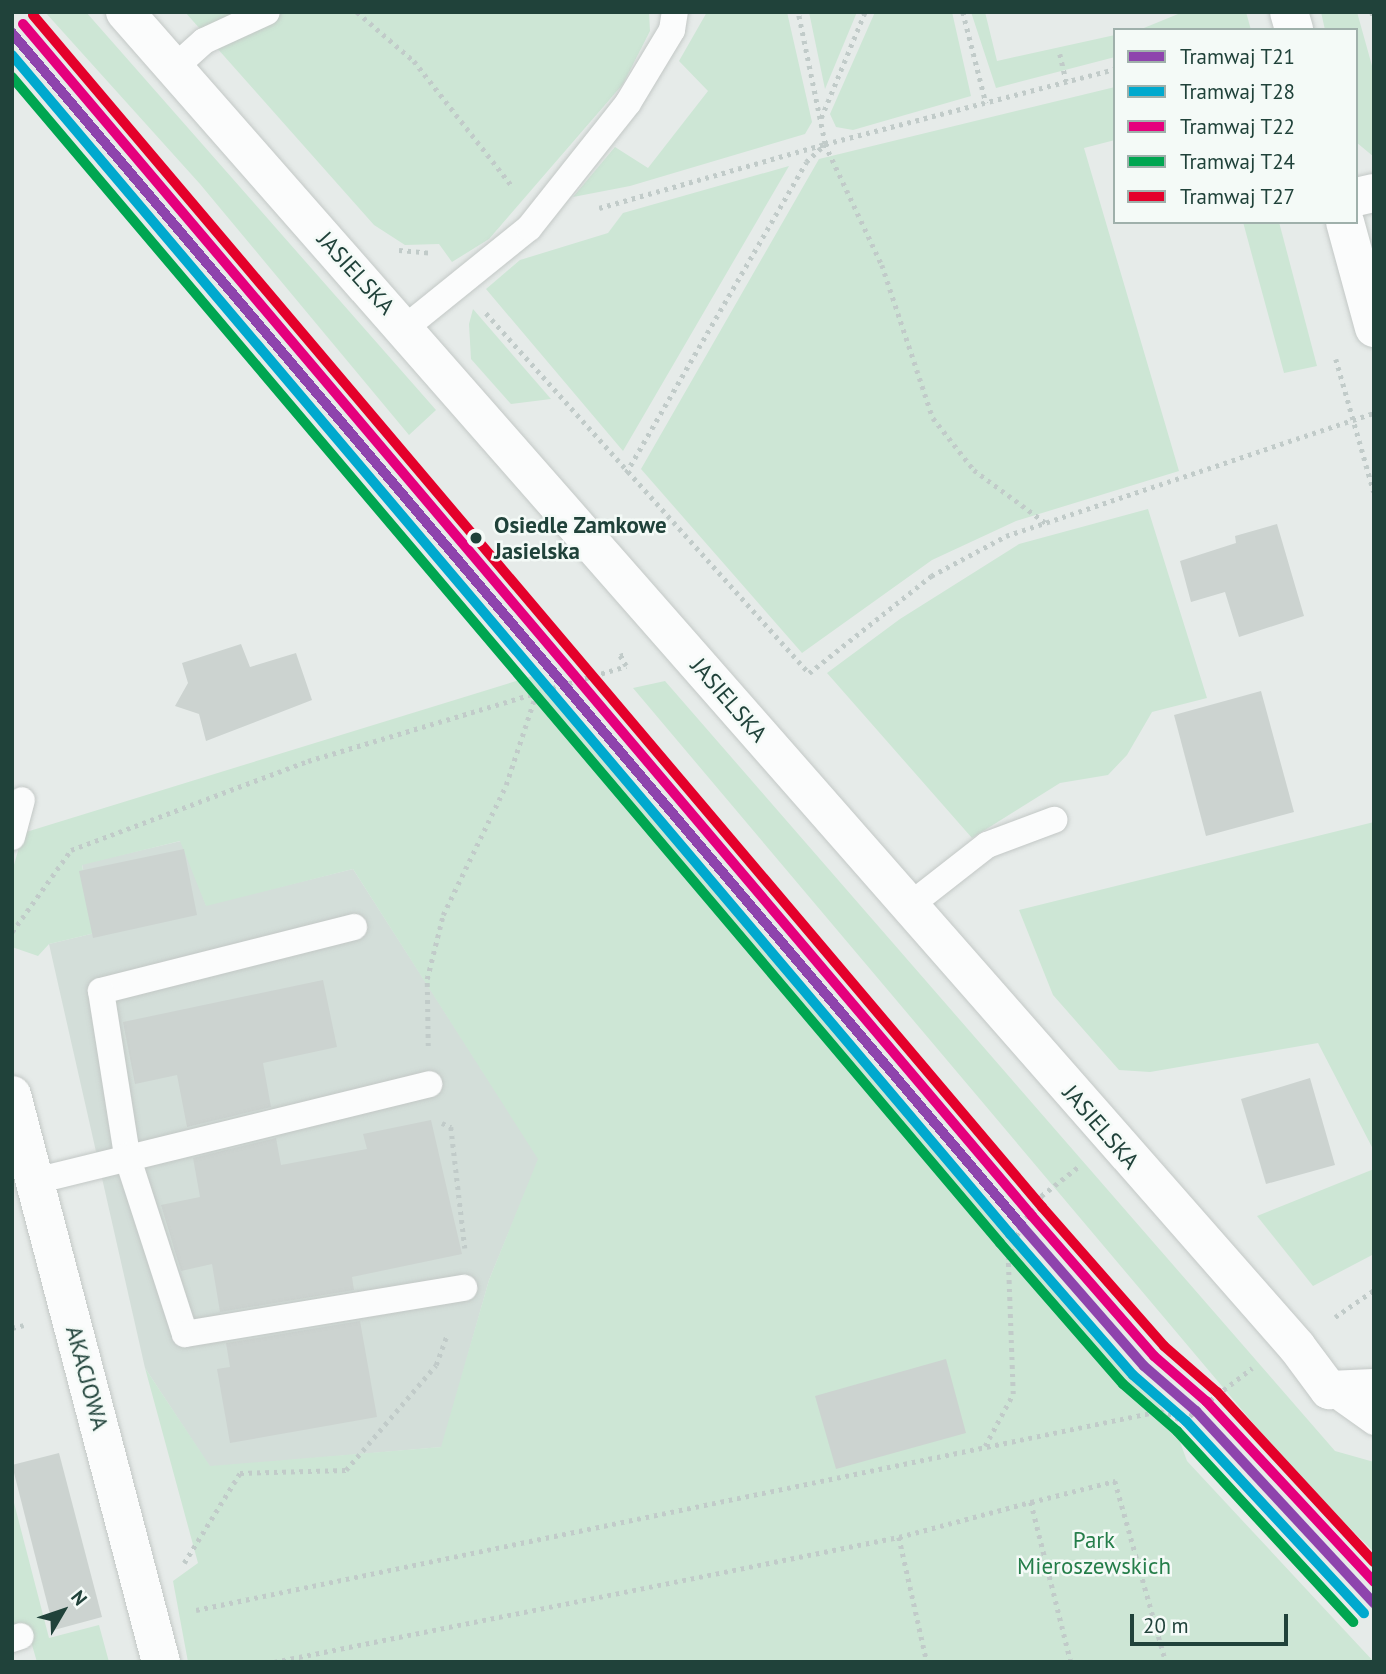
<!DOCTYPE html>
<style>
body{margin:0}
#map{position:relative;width:1386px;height:1674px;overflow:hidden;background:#e6ebe9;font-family:"PT Sans",sans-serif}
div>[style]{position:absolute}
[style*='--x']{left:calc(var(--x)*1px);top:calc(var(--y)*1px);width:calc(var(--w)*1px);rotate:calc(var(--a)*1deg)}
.built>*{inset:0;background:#d3ded9}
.green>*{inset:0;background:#cde6d5}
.building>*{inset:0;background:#ccd3d0}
.path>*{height:4.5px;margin-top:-2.25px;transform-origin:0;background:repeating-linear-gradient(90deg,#c1cbc9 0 3.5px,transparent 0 8.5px)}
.roads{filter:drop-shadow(0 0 2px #c3c8c6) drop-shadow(0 0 2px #c3c8c6)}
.lane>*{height:26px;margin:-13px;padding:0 13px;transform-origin:13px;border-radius:13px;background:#fbfcfc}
.street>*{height:38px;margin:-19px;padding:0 19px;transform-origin:19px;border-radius:19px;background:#fbfcfc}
.tram-1>*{height:10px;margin:-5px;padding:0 5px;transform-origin:5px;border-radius:5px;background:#8e44ad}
.tram-2>*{height:10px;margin:-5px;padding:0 5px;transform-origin:5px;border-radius:5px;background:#00a9ce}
.tram-3>*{height:10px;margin:-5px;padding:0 5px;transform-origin:5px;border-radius:5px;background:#e5007d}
.tram-4>*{height:10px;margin:-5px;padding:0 5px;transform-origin:5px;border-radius:5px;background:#00a651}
.tram-5>*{height:10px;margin:-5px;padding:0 5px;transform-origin:5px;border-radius:5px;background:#e4002b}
.dots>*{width:19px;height:19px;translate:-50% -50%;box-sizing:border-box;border:4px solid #f4faf7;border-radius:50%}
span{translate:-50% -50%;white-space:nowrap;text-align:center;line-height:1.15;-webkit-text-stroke:5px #f4faf7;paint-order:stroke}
.street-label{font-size:23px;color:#20423a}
.stop-label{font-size:23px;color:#20423a;font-weight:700}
.left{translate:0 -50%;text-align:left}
.park-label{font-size:23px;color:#257e4a}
.frame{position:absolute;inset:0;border:14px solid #20423a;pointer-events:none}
.legend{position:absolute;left:1113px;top:28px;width:245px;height:196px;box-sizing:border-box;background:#f4faf7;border:2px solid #9fb0ab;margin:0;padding:9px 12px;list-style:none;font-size:21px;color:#20423a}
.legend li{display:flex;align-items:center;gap:14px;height:35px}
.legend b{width:35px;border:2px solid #9fb0ab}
.north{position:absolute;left:28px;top:1576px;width:70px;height:70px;-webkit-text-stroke:5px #f4faf7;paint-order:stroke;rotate:51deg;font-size:19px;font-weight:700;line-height:28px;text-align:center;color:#20423a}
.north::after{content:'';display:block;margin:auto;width:24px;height:32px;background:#20423a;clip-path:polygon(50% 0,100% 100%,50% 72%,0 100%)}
.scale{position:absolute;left:1130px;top:1614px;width:158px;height:32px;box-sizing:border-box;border:4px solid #20423a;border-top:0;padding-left:9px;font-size:21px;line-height:24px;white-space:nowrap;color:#20423a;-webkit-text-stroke:5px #f4faf7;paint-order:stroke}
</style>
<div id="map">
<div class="built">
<div style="clip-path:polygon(181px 841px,206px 905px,353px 869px,539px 1159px,489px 1280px,442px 1447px,210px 1467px,145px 1368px,49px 944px,95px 933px,82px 864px)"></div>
</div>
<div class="green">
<div style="clip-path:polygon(45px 12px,86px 12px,436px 410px,409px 435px,200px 184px)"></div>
<div style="clip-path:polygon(185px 12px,649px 12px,650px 31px,623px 84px,489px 239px,452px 262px,439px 244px,405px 245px,374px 225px)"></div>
<div style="clip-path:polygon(707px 12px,787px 12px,812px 122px,805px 134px,630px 186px,573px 197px,615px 147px,648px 168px,708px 91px,679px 61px)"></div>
<div style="clip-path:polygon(809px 12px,857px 12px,825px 89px)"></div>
<div style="clip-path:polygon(875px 12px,952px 12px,971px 96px,853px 130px,836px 127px,830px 114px)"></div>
<div style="clip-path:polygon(971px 12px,985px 12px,997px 61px,1115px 35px,1115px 57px,996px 88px)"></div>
<div style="clip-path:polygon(1183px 12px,1246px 12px,1251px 30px,1139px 30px)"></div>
<div style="clip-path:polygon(1321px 12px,1357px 12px,1374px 73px,1374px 157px,1356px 142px,1356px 30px,1325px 30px)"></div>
<div style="clip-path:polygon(1115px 87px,1115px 140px,1084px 148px,1179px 471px,1016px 521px,932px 560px,802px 653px,641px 469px,819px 159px)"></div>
<div style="clip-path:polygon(789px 166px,623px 451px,486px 289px,520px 260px,608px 233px,623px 213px)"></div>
<div style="clip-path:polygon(1243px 222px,1279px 222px,1317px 366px,1284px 373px)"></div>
<div style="clip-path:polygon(473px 309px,551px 399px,511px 404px,471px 359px,469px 324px)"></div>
<div style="clip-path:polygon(1148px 509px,1207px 698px,1152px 712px,1127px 755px,1108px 775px,1060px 783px,972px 838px,827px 673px,900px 619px,1019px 544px)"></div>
<div style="clip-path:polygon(539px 674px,1172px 1420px,1187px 1461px,1374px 1662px,188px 1662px,173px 1581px,198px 1563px,145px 1368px,210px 1466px,441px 1447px,489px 1280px,538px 1159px,353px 869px,206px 906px,180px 841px,82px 865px,95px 933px,49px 944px,38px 956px,12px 947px,12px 872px,23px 833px)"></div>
<div style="clip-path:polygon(665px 681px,1335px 1451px,1374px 1462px,1374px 1552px,1302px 1481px,633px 688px)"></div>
<div style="clip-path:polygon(1374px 822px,1374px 1151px,1318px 1043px,1150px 1072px,1119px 1070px,1053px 995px,1019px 910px)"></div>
<div style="clip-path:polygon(1374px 1169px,1374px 1254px,1313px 1286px,1257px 1216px)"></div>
<div style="clip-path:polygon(12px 1495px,49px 1638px,99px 1625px,109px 1662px,37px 1662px,27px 1628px,12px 1631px)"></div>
</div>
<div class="building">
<div style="clip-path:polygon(1277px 524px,1304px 616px,1239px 637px,1225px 592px,1191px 602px,1180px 561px,1236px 543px,1235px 536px)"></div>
<div style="clip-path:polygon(241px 644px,250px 667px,296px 653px,312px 700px,206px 741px,199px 714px,175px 706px,188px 683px,182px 663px)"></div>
<div style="clip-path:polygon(1261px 691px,1294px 812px,1206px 836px,1174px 715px)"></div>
<div style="clip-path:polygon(184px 849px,197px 915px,93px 938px,79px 871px)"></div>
<div style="clip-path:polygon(323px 980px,337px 1047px,263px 1063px,271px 1107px,187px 1127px,177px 1075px,135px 1084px,123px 1022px)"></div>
<div style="clip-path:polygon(1310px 1078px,1335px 1165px,1266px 1184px,1241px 1099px)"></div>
<div style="clip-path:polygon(431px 1120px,462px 1254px,352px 1277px,354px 1290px,220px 1312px,212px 1264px,181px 1271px,161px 1205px,200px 1197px,193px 1158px,276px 1138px,281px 1165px,367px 1149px,363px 1134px)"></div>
<div style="clip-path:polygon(360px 1321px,377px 1417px,230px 1443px,217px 1369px,230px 1367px,226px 1343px)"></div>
<div style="clip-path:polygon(946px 1359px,966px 1433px,836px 1469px,815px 1396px)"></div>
<div style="clip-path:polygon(59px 1453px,102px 1617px,54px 1630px,12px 1465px)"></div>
</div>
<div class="path">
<div style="--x:357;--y:12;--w:75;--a:40.7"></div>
<div style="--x:414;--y:61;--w:159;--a:51.9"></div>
<div style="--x:963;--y:12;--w:94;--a:75.8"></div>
<div style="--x:1372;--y:12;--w:8;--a:76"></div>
<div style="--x:1060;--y:54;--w:28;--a:77"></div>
<div style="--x:821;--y:118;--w:115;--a:-67.5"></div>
<div style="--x:825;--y:144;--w:134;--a:64.8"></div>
<div style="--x:882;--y:265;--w:161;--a:71.6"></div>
<div style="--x:933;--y:418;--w:66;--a:51.7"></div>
<div style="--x:974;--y:470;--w:89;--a:36.4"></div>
<div style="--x:599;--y:208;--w:235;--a:-15.8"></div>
<div style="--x:825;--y:144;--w:135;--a:-101.6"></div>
<div style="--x:399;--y:250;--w:33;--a:5"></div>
<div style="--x:486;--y:313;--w:484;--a:48.1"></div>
<div style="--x:809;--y:673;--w:156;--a:-38.5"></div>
<div style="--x:931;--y:576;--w:85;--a:-28.1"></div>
<div style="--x:1006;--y:536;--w:388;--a:-18.5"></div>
<div style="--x:1336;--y:359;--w:138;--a:74.1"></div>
<div style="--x:626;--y:473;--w:359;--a:-59.9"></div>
<div style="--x:806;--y:162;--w:26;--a:-43"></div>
<div style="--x:825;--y:144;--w:300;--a:-14.5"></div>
<div style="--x:12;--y:932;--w:101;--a:-54.3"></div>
<div style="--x:71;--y:850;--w:253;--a:-20.6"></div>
<div style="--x:308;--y:761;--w:332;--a:-16.6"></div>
<div style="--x:626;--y:666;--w:12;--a:-121"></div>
<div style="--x:620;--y:656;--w:8;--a:-23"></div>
<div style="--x:428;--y:1046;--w:67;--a:-90.9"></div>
<div style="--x:427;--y:979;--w:66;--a:-76"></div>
<div style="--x:443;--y:915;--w:144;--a:-64.1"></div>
<div style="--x:506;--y:785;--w:99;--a:-71.7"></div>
<div style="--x:442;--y:1123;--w:10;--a:24"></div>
<div style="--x:451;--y:1127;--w:122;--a:83.4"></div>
<div style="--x:1335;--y:1317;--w:47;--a:-34.7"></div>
<div style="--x:12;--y:1328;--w:12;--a:-14"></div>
<div style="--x:985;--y:1446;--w:59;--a:-61.7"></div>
<div style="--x:1013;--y:1394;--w:134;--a:-92.1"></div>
<div style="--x:1008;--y:1260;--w:37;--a:-70"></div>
<div style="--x:1021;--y:1225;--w:35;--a:-55"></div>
<div style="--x:1041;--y:1196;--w:47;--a:-38.1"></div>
<div style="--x:1031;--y:1502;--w:87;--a:-14"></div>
<div style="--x:1115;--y:1481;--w:188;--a:74.3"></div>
<div style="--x:899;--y:1537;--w:137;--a:-14.9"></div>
<div style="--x:1031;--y:1502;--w:165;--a:76"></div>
<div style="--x:184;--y:1563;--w:106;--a:-58.1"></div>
<div style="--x:240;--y:1473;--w:106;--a:-1.6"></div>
<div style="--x:346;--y:1470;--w:138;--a:-49.4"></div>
<div style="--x:436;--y:1365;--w:33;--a:-70"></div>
<div style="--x:196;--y:1610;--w:984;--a:-11.66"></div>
<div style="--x:1160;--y:1411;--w:25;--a:23"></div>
<div style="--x:1183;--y:1421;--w:87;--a:-37.5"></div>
<div style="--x:274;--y:1662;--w:637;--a:-11.31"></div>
<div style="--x:899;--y:1537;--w:128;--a:77.4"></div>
</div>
<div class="roads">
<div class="lane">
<div style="--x:174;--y:68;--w:40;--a:-42"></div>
<div style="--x:204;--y:41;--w:69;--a:-24.7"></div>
<div style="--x:405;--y:328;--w:159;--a:-38.9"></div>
<div style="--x:529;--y:228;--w:159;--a:-51.6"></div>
<div style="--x:628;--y:103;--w:85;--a:-58.9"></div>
<div style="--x:672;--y:30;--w:18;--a:-81"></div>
<div style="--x:12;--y:837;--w:38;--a:-75"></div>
<div style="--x:909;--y:906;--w:99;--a:-38"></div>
<div style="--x:987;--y:845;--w:72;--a:-20.5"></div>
<div style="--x:354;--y:927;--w:261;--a:165.8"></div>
<div style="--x:101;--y:991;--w:167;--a:81"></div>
<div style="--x:127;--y:1156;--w:187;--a:72"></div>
<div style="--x:185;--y:1334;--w:283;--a:-9.4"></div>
<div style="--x:35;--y:1181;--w:406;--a:-13.8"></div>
<div style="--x:1329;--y:1390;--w:55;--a:35.4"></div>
<div style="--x:12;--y:1639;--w:9;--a:-18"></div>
</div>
<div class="street">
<div style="--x:125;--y:12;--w:1776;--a:48.72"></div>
<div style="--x:1297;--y:1347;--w:54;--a:53.3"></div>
<div style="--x:1329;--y:1390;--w:45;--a:-2.5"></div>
<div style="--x:1289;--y:12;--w:19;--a:74"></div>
<div style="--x:1356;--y:197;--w:18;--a:-13"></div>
<div style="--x:1345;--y:222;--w:110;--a:74.7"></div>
<div style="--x:12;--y:1095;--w:586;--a:75.28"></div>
</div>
</div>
<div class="tram-1">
<div style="--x:12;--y:33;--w:1562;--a:49.75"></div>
<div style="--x:1021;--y:1225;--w:187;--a:48.9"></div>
<div style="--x:1144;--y:1366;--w:69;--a:40.9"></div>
<div style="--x:1196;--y:1411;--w:262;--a:47.2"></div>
</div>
<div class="tram-2">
<div style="--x:12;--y:55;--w:1545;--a:49.75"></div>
<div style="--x:1010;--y:1234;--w:187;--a:48.9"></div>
<div style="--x:1133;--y:1375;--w:70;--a:41"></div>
<div style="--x:1186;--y:1421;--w:262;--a:47.2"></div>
</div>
<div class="tram-3">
<div style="--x:23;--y:24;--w:1562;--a:49.75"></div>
<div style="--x:1032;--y:1216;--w:186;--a:48.9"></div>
<div style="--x:1154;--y:1356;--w:69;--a:40.9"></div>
<div style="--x:1206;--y:1401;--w:247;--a:47.1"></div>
</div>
<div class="tram-4">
<div style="--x:12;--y:77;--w:1528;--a:49.72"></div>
<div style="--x:1000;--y:1243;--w:187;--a:48.9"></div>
<div style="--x:1123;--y:1384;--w:72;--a:41"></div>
<div style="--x:1177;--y:1431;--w:260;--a:47.3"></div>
</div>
<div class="tram-5">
<div style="--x:33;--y:15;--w:1562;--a:49.75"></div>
<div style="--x:1042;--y:1207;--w:185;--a:48.7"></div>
<div style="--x:1164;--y:1346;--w:70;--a:41"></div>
<div style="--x:1217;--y:1392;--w:231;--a:47.3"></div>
</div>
<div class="dots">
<div style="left:476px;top:538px;background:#20423a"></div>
</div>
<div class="street-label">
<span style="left:356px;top:273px;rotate:48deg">JASIELSKA</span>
<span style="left:729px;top:700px;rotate:49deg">JASIELSKA</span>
<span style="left:1101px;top:1127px;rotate:49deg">JASIELSKA</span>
<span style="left:87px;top:1378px;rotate:75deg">AKACJOWA</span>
</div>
<div class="stop-label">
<span class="left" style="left:494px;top:538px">Osiedle Zamkowe<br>Jasielska</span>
</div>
<div class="park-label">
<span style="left:1094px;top:1553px">Park<br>Mieroszewskich</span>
</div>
<div class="frame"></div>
<ul class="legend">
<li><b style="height:9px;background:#8e44ad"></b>Tramwaj T21</li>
<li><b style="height:9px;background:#00a9ce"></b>Tramwaj T28</li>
<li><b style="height:9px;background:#e5007d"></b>Tramwaj T22</li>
<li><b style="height:9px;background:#00a651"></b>Tramwaj T24</li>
<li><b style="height:9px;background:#e4002b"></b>Tramwaj T27</li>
</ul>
<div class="north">N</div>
<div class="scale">20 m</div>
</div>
